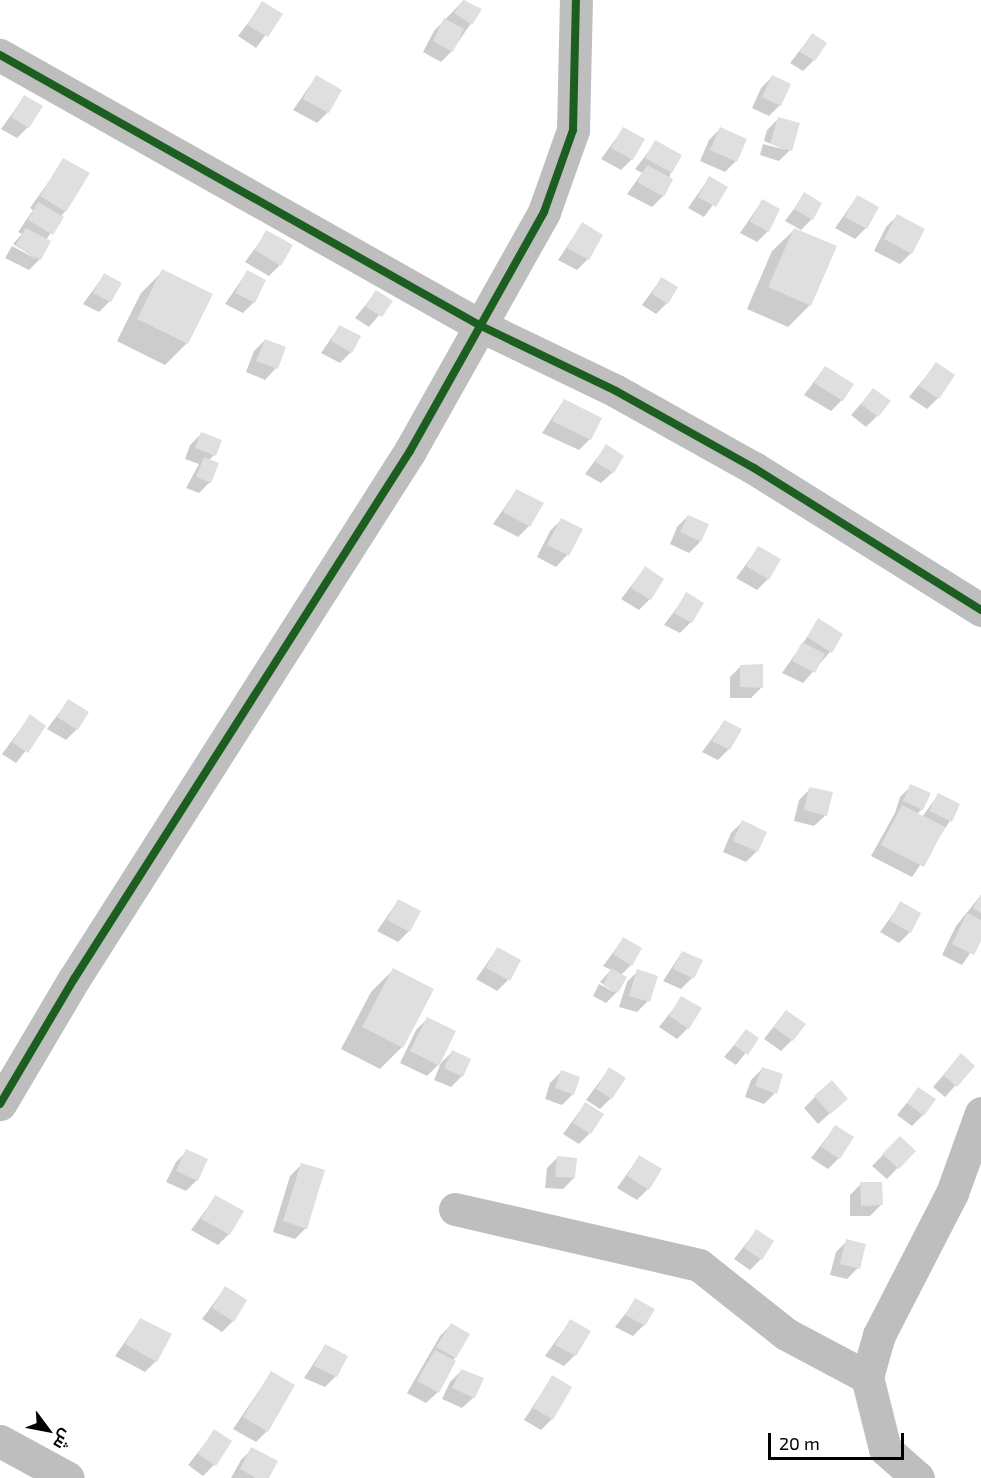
<!DOCTYPE html>
<meta charset="utf-8">
<style>
body{margin:0}
#map{position:relative;width:981px;height:1478px;overflow:hidden;background:#fff;font-family:"Exo 2",Cairo,sans-serif}
div>[style]{position:absolute}
[style*='--x']{left:calc(var(--x)*1px);top:calc(var(--y)*1px);width:calc(var(--w)*1px);rotate:calc(var(--a)*1deg)}
.shadow>*{inset:0;background:#0003}
.building>*{inset:0;background:#dfdfdf}
.minor>*{height:33px;margin:-16.5px;padding:0 16.5px;transform-origin:16.5px;border-radius:16.5px;background:#bebebe}
.cycleway>*{height:8px;margin:-4px;padding:0 4px;transform-origin:4px;border-radius:4px;background:#1b5e20}
span{translate:-50% -50%;white-space:nowrap;text-align:center;line-height:1.15;-webkit-text-stroke:5px #fff;paint-order:stroke}
.north{position:absolute;left:18px;top:1400px;width:60px;height:60px;-webkit-text-stroke:4px #fff;paint-order:stroke;rotate:122deg;font-size:16px;font-weight:700;line-height:24px;text-align:center;color:#000}
.north::after{content:'';display:block;margin:auto;width:21px;height:27px;background:#000;clip-path:polygon(50% 0,100% 100%,50% 72%,0 100%)}
.scale{position:absolute;left:768px;top:1433px;width:136px;height:27px;box-sizing:border-box;border:3px solid #000;border-top:0;padding-left:8px;font-size:18px;line-height:21px;white-space:nowrap;color:#000;-webkit-text-stroke:4px #fff;paint-order:stroke}
</style>
<div id="map">
<div class="shadow">
<div style="clip-path:polygon(464px 0,480px 10px,452px 51px,441px 62px,423px 52px,434px 31px)"></div>
<div style="clip-path:polygon(263px 3px,281px 14px,256px 48px,238px 36px)"></div>
<div style="clip-path:polygon(812px 35px,814px 60px,803px 71px,790px 63px)"></div>
<div style="clip-path:polygon(316px 77px,328px 112px,317px 123px,293px 110px)"></div>
<div style="clip-path:polygon(772px 77px,780px 105px,769px 116px,752px 108px,761px 88px)"></div>
<div style="clip-path:polygon(24px 97px,28px 127px,17px 138px,1px 129px)"></div>
<div style="clip-path:polygon(779px 118px,790px 150px,779px 161px,760px 155px,763px 144px,786px 150px,764px 141px,767px 130px)"></div>
<div style="clip-path:polygon(623px 129px,632px 159px,621px 170px,601px 159px)"></div>
<div style="clip-path:polygon(720px 129px,736px 161px,725px 172px,700px 161px,709px 140px)"></div>
<div style="clip-path:polygon(656px 142px,671px 172px,663px 196px,652px 207px,627px 194px,642px 173px,635px 169px)"></div>
<div style="clip-path:polygon(64px 160px,65px 211px,46px 240px,40px 259px,29px 270px,5px 258px,12px 246px,38px 260px,13px 244px,22px 234px,18px 232px,33px 210px,30px 208px)"></div>
<div style="clip-path:polygon(709px 178px,726px 187px,704px 217px,688px 208px)"></div>
<div style="clip-path:polygon(805px 194px,812px 219px,801px 230px,785px 221px)"></div>
<div style="clip-path:polygon(857px 197px,866px 228px,855px 239px,835px 228px)"></div>
<div style="clip-path:polygon(762px 201px,768px 231px,757px 242px,740px 233px)"></div>
<div style="clip-path:polygon(897px 216px,911px 253px,900px 264px,874px 251px,886px 227px)"></div>
<div style="clip-path:polygon(582px 224px,588px 259px,577px 270px,558px 260px)"></div>
<div style="clip-path:polygon(794px 230px,810px 305px,788px 327px,747px 309px,772px 251px)"></div>
<div style="clip-path:polygon(267px 232px,280px 265px,269px 276px,245px 262px)"></div>
<div style="clip-path:polygon(163px 271px,187px 343px,165px 365px,117px 341px,141px 293px)"></div>
<div style="clip-path:polygon(247px 272px,254px 302px,243px 313px,225px 304px)"></div>
<div style="clip-path:polygon(104px 275px,110px 301px,99px 312px,83px 304px)"></div>
<div style="clip-path:polygon(661px 279px,667px 303px,656px 314px,642px 305px)"></div>
<div style="clip-path:polygon(376px 292px,391px 301px,369px 327px,355px 318px)"></div>
<div style="clip-path:polygon(339px 327px,351px 352px,340px 363px,321px 353px)"></div>
<div style="clip-path:polygon(265px 340px,284px 348px,276px 368px,265px 380px,246px 372px,254px 351px)"></div>
<div style="clip-path:polygon(936px 364px,938px 398px,927px 409px,909px 397px)"></div>
<div style="clip-path:polygon(825px 367px,842px 400px,831px 411px,804px 395px)"></div>
<div style="clip-path:polygon(873px 390px,877px 416px,866px 427px,851px 415px)"></div>
<div style="clip-path:polygon(564px 400px,590px 439px,579px 450px,542px 433px)"></div>
<div style="clip-path:polygon(201px 434px,214px 455px,209px 460px,210px 482px,199px 493px,186px 488px,199px 464px,185px 459px,190px 445px)"></div>
<div style="clip-path:polygon(606px 446px,613px 472px,601px 483px,585px 474px)"></div>
<div style="clip-path:polygon(516px 491px,529px 526px,518px 537px,493px 524px)"></div>
<div style="clip-path:polygon(688px 516px,700px 542px,689px 553px,670px 544px,677px 527px)"></div>
<div style="clip-path:polygon(561px 520px,581px 530px,567px 555px,556px 567px,537px 557px,550px 531px)"></div>
<div style="clip-path:polygon(758px 548px,768px 579px,757px 590px,736px 578px)"></div>
<div style="clip-path:polygon(645px 568px,650px 599px,639px 610px,621px 599px)"></div>
<div style="clip-path:polygon(687px 594px,691px 622px,680px 633px,664px 625px)"></div>
<div style="clip-path:polygon(819px 620px,830px 652px,803px 683px,782px 673px)"></div>
<div style="clip-path:polygon(741px 666px,762px 687px,751px 698px,730px 698px,730px 677px)"></div>
<div style="clip-path:polygon(68px 701px,77px 729px,66px 740px,47px 729px)"></div>
<div style="clip-path:polygon(30px 716px,44px 727px,16px 763px,2px 754px)"></div>
<div style="clip-path:polygon(724px 722px,729px 749px,718px 760px,702px 752px)"></div>
<div style="clip-path:polygon(911px 786px,922px 809px,917px 814px,922px 817px,938px 795px,950px 821px,912px 877px,871px 856px,895px 813px,900px 797px)"></div>
<div style="clip-path:polygon(810px 789px,826px 815px,814px 826px,794px 821px,799px 800px)"></div>
<div style="clip-path:polygon(742px 822px,757px 851px,746px 862px,723px 852px,731px 833px)"></div>
<div style="clip-path:polygon(981px 895px,981px 937px,962px 965px,942px 955px,956px 926px)"></div>
<div style="clip-path:polygon(398px 901px,409px 931px,398px 942px,377px 931px)"></div>
<div style="clip-path:polygon(901px 903px,910px 932px,899px 943px,880px 932px)"></div>
<div style="clip-path:polygon(623px 939px,631px 965px,621px 975px,616px 993px,600px 982px,611px 970px,603px 966px)"></div>
<div style="clip-path:polygon(497px 949px,508px 980px,497px 991px,476px 979px)"></div>
<div style="clip-path:polygon(682px 952px,692px 978px,681px 989px,663px 981px)"></div>
<div style="clip-path:polygon(393px 970px,402px 1047px,380px 1069px,341px 1049px,371px 992px)"></div>
<div style="clip-path:polygon(638px 971px,648px 1001px,637px 1012px,619px 1007px,627px 982px)"></div>
<div style="clip-path:polygon(599px 984px,616px 993px,606px 1003px,593px 996px)"></div>
<div style="clip-path:polygon(682px 998px,688px 1028px,677px 1039px,659px 1027px)"></div>
<div style="clip-path:polygon(786px 1011px,792px 1040px,781px 1051px,764px 1039px)"></div>
<div style="clip-path:polygon(427px 1019px,438px 1065px,427px 1076px,400px 1063px,416px 1030px)"></div>
<div style="clip-path:polygon(746px 1031px,757px 1039px,736px 1065px,724px 1057px)"></div>
<div style="clip-path:polygon(452px 1052px,462px 1076px,451px 1087px,434px 1080px,441px 1063px)"></div>
<div style="clip-path:polygon(961px 1055px,973px 1066px,945px 1097px,933px 1087px)"></div>
<div style="clip-path:polygon(609px 1069px,611px 1098px,600px 1109px,586px 1100px)"></div>
<div style="clip-path:polygon(762px 1069px,775px 1093px,764px 1104px,745px 1097px,751px 1080px)"></div>
<div style="clip-path:polygon(561px 1072px,573px 1094px,562px 1105px,545px 1099px,550px 1083px)"></div>
<div style="clip-path:polygon(918px 1089px,923px 1115px,912px 1126px,897px 1115px)"></div>
<div style="clip-path:polygon(815px 1097px,846px 1099px,818px 1124px,804px 1108px)"></div>
<div style="clip-path:polygon(585px 1104px,590px 1133px,579px 1144px,563px 1134px)"></div>
<div style="clip-path:polygon(835px 1127px,839px 1158px,828px 1169px,811px 1158px)"></div>
<div style="clip-path:polygon(900px 1138px,914px 1151px,887px 1179px,872px 1166px)"></div>
<div style="clip-path:polygon(187px 1151px,197px 1180px,186px 1191px,166px 1182px,176px 1162px)"></div>
<div style="clip-path:polygon(558px 1157px,574px 1178px,563px 1189px,545px 1188px,547px 1168px)"></div>
<div style="clip-path:polygon(639px 1157px,648px 1189px,637px 1200px,617px 1188px)"></div>
<div style="clip-path:polygon(301px 1165px,306px 1228px,295px 1239px,273px 1232px,290px 1176px)"></div>
<div style="clip-path:polygon(861px 1184px,881px 1205px,870px 1216px,850px 1216px,850px 1195px)"></div>
<div style="clip-path:polygon(216px 1196px,229px 1234px,218px 1245px,191px 1230px)"></div>
<div style="clip-path:polygon(756px 1231px,761px 1259px,750px 1270px,734px 1259px)"></div>
<div style="clip-path:polygon(847px 1241px,858px 1268px,847px 1279px,830px 1275px,836px 1252px)"></div>
<div style="clip-path:polygon(225px 1288px,233px 1321px,222px 1332px,202px 1319px)"></div>
<div style="clip-path:polygon(636px 1300px,644px 1325px,633px 1336px,615px 1327px)"></div>
<div style="clip-path:polygon(140px 1320px,156px 1361px,145px 1372px,115px 1356px)"></div>
<div style="clip-path:polygon(570px 1321px,575px 1355px,564px 1366px,545px 1356px)"></div>
<div style="clip-path:polygon(451px 1325px,455px 1357px,438px 1392px,426px 1403px,407px 1393px,440px 1336px)"></div>
<div style="clip-path:polygon(325px 1346px,336px 1376px,325px 1387px,304px 1378px)"></div>
<div style="clip-path:polygon(461px 1371px,474px 1397px,462px 1408px,442px 1399px,450px 1382px)"></div>
<div style="clip-path:polygon(271px 1373px,267px 1431px,256px 1442px,233px 1429px)"></div>
<div style="clip-path:polygon(552px 1377px,552px 1419px,541px 1430px,524px 1420px)"></div>
<div style="clip-path:polygon(215px 1431px,214px 1465px,203px 1476px,188px 1465px)"></div>
<div style="clip-path:polygon(252px 1449px,267px 1478px,231px 1478px,241px 1460px)"></div>
</div>
<div class="building">
<div style="clip-path:polygon(463px 0,482px 9px,472px 25px,454px 13px)"></div>
<div style="clip-path:polygon(262px 1px,283px 14px,268px 37px,247px 25px)"></div>
<div style="clip-path:polygon(444px 18px,464px 29px,453px 52px,433px 41px)"></div>
<div style="clip-path:polygon(812px 33px,827px 43px,815px 61px,800px 52px)"></div>
<div style="clip-path:polygon(316px 75px,342px 90px,329px 113px,303px 99px)"></div>
<div style="clip-path:polygon(772px 75px,791px 84px,781px 106px,762px 97px)"></div>
<div style="clip-path:polygon(24px 95px,43px 106px,29px 128px,11px 117px)"></div>
<div style="clip-path:polygon(778px 117px,800px 123px,792px 151px,770px 144px)"></div>
<div style="clip-path:polygon(623px 127px,645px 139px,633px 160px,611px 148px)"></div>
<div style="clip-path:polygon(720px 127px,747px 139px,737px 162px,710px 150px)"></div>
<div style="clip-path:polygon(655px 140px,682px 155px,672px 173px,645px 158px)"></div>
<div style="clip-path:polygon(63px 158px,90px 173px,66px 212px,40px 196px)"></div>
<div style="clip-path:polygon(647px 165px,673px 179px,664px 197px,637px 182px)"></div>
<div style="clip-path:polygon(709px 176px,728px 187px,716px 207px,698px 197px)"></div>
<div style="clip-path:polygon(804px 192px,822px 203px,813px 220px,794px 209px)"></div>
<div style="clip-path:polygon(857px 195px,879px 207px,867px 229px,845px 217px)"></div>
<div style="clip-path:polygon(762px 199px,780px 209px,769px 232px,750px 222px)"></div>
<div style="clip-path:polygon(38px 202px,64px 217px,53px 235px,28px 220px)"></div>
<div style="clip-path:polygon(897px 214px,925px 229px,912px 254px,884px 239px)"></div>
<div style="clip-path:polygon(582px 222px,603px 235px,589px 260px,567px 248px)"></div>
<div style="clip-path:polygon(26px 228px,51px 241px,41px 260px,15px 246px)"></div>
<div style="clip-path:polygon(794px 228px,837px 246px,811px 306px,768px 287px)"></div>
<div style="clip-path:polygon(266px 230px,293px 245px,281px 266px,255px 250px)"></div>
<div style="clip-path:polygon(162px 269px,213px 294px,188px 344px,137px 319px)"></div>
<div style="clip-path:polygon(247px 270px,266px 280px,255px 303px,235px 293px)"></div>
<div style="clip-path:polygon(104px 273px,122px 283px,111px 302px,93px 293px)"></div>
<div style="clip-path:polygon(661px 277px,678px 287px,668px 304px,652px 294px)"></div>
<div style="clip-path:polygon(376px 290px,393px 301px,382px 317px,365px 306px)"></div>
<div style="clip-path:polygon(339px 325px,361px 336px,352px 353px,331px 341px)"></div>
<div style="clip-path:polygon(265px 339px,286px 347px,278px 369px,256px 361px)"></div>
<div style="clip-path:polygon(936px 362px,955px 375px,939px 399px,919px 386px)"></div>
<div style="clip-path:polygon(825px 366px,854px 384px,843px 401px,814px 383px)"></div>
<div style="clip-path:polygon(873px 388px,891px 401px,878px 417px,861px 404px)"></div>
<div style="clip-path:polygon(564px 399px,602px 418px,591px 440px,552px 421px)"></div>
<div style="clip-path:polygon(201px 432px,222px 440px,216px 456px,195px 448px)"></div>
<div style="clip-path:polygon(606px 444px,624px 456px,614px 473px,595px 462px)"></div>
<div style="clip-path:polygon(204px 457px,219px 463px,211px 483px,196px 477px)"></div>
<div style="clip-path:polygon(516px 489px,544px 503px,530px 527px,503px 512px)"></div>
<div style="clip-path:polygon(688px 515px,709px 524px,701px 542px,680px 532px)"></div>
<div style="clip-path:polygon(561px 518px,583px 529px,569px 556px,547px 545px)"></div>
<div style="clip-path:polygon(758px 546px,781px 559px,769px 580px,746px 566px)"></div>
<div style="clip-path:polygon(645px 566px,664px 579px,651px 600px,631px 588px)"></div>
<div style="clip-path:polygon(686px 592px,704px 603px,692px 623px,674px 613px)"></div>
<div style="clip-path:polygon(818px 618px,843px 634px,832px 653px,807px 637px)"></div>
<div style="clip-path:polygon(802px 642px,825px 654px,815px 673px,792px 661px)"></div>
<div style="clip-path:polygon(763px 664px,763px 688px,740px 687px,740px 665px)"></div>
<div style="clip-path:polygon(68px 699px,89px 712px,78px 730px,57px 717px)"></div>
<div style="clip-path:polygon(30px 714px,46px 726px,28px 753px,12px 742px)"></div>
<div style="clip-path:polygon(724px 720px,742px 729px,730px 750px,712px 741px)"></div>
<div style="clip-path:polygon(910px 784px,931px 793px,923px 810px,903px 801px)"></div>
<div style="clip-path:polygon(809px 787px,833px 792px,827px 816px,804px 810px)"></div>
<div style="clip-path:polygon(938px 793px,960px 804px,952px 822px,929px 811px)"></div>
<div style="clip-path:polygon(902px 805px,945px 827px,924px 867px,881px 845px)"></div>
<div style="clip-path:polygon(742px 820px,767px 832px,758px 852px,733px 841px)"></div>
<div style="clip-path:polygon(981px 894px,981px 913px,973px 908px)"></div>
<div style="clip-path:polygon(398px 899px,421px 911px,410px 932px,387px 920px)"></div>
<div style="clip-path:polygon(900px 901px,921px 913px,911px 933px,890px 921px)"></div>
<div style="clip-path:polygon(967px 913px,981px 920px,981px 941px,974px 955px,952px 944px)"></div>
<div style="clip-path:polygon(623px 937px,642px 948px,632px 966px,613px 954px)"></div>
<div style="clip-path:polygon(497px 947px,521px 960px,510px 981px,486px 968px)"></div>
<div style="clip-path:polygon(682px 951px,703px 960px,694px 979px,673px 969px)"></div>
<div style="clip-path:polygon(393px 968px,434px 989px,403px 1048px,362px 1027px)"></div>
<div style="clip-path:polygon(611px 968px,627px 977px,618px 993px,603px 985px)"></div>
<div style="clip-path:polygon(637px 969px,658px 976px,650px 1002px,629px 996px)"></div>
<div style="clip-path:polygon(681px 996px,702px 1008px,689px 1029px,669px 1016px)"></div>
<div style="clip-path:polygon(786px 1010px,806px 1024px,793px 1041px,773px 1027px)"></div>
<div style="clip-path:polygon(427px 1017px,456px 1031px,439px 1066px,410px 1051px)"></div>
<div style="clip-path:polygon(746px 1029px,759px 1038px,748px 1055px,734px 1045px)"></div>
<div style="clip-path:polygon(452px 1050px,471px 1059px,463px 1077px,444px 1068px)"></div>
<div style="clip-path:polygon(961px 1053px,975px 1066px,957px 1087px,943px 1075px)"></div>
<div style="clip-path:polygon(609px 1067px,626px 1078px,612px 1099px,596px 1089px)"></div>
<div style="clip-path:polygon(762px 1067px,783px 1074px,777px 1094px,755px 1086px)"></div>
<div style="clip-path:polygon(561px 1070px,580px 1077px,574px 1095px,555px 1088px)"></div>
<div style="clip-path:polygon(832px 1080px,848px 1099px,830px 1114px,814px 1096px)"></div>
<div style="clip-path:polygon(918px 1087px,936px 1099px,924px 1116px,907px 1103px)"></div>
<div style="clip-path:polygon(585px 1102px,604px 1114px,591px 1134px,573px 1123px)"></div>
<div style="clip-path:polygon(835px 1125px,854px 1137px,840px 1159px,821px 1147px)"></div>
<div style="clip-path:polygon(900px 1136px,916px 1151px,899px 1169px,882px 1154px)"></div>
<div style="clip-path:polygon(186px 1149px,208px 1159px,198px 1181px,176px 1171px)"></div>
<div style="clip-path:polygon(639px 1155px,662px 1169px,649px 1190px,627px 1176px)"></div>
<div style="clip-path:polygon(557px 1156px,577px 1158px,575px 1178px,555px 1177px)"></div>
<div style="clip-path:polygon(301px 1163px,325px 1170px,307px 1229px,283px 1221px)"></div>
<div style="clip-path:polygon(860px 1182px,882px 1182px,883px 1205px,861px 1206px)"></div>
<div style="clip-path:polygon(215px 1195px,244px 1211px,230px 1235px,201px 1219px)"></div>
<div style="clip-path:polygon(756px 1229px,774px 1241px,762px 1260px,744px 1248px)"></div>
<div style="clip-path:polygon(846px 1239px,866px 1244px,860px 1269px,840px 1264px)"></div>
<div style="clip-path:polygon(225px 1286px,247px 1300px,234px 1322px,212px 1308px)"></div>
<div style="clip-path:polygon(635px 1298px,655px 1309px,645px 1326px,625px 1315px)"></div>
<div style="clip-path:polygon(140px 1318px,172px 1334px,157px 1362px,125px 1344px)"></div>
<div style="clip-path:polygon(570px 1319px,591px 1331px,576px 1356px,555px 1345px)"></div>
<div style="clip-path:polygon(451px 1323px,470px 1334px,456px 1358px,436px 1347px)"></div>
<div style="clip-path:polygon(325px 1344px,348px 1356px,337px 1377px,314px 1366px)"></div>
<div style="clip-path:polygon(435px 1350px,456px 1361px,439px 1393px,417px 1381px)"></div>
<div style="clip-path:polygon(461px 1369px,484px 1378px,475px 1398px,452px 1388px)"></div>
<div style="clip-path:polygon(271px 1371px,295px 1385px,268px 1432px,243px 1417px)"></div>
<div style="clip-path:polygon(552px 1375px,572px 1387px,553px 1420px,533px 1408px)"></div>
<div style="clip-path:polygon(214px 1429px,232px 1441px,216px 1466px,198px 1454px)"></div>
<div style="clip-path:polygon(251px 1447px,278px 1461px,269px 1478px,256px 1478px,240px 1469px)"></div>
</div>
<div class="minor">
<div style="--x:0;--y:55;--w:550;--a:29.41"></div>
<div style="--x:479;--y:325;--w:152;--a:25.7"></div>
<div style="--x:616;--y:391;--w:158;--a:29.2"></div>
<div style="--x:754;--y:468;--w:268;--a:32"></div>
<div style="--x:0;--y:1104;--w:145;--a:-59.4"></div>
<div style="--x:74;--y:979;--w:626;--a:-57.53"></div>
<div style="--x:410;--y:451;--w:274;--a:-60.7"></div>
<div style="--x:544;--y:212;--w:87;--a:-70.5"></div>
<div style="--x:573;--y:130;--w:130;--a:-88.7"></div>
<div style="--x:455;--y:1209;--w:250;--a:12.9"></div>
<div style="--x:699;--y:1265;--w:111;--a:38.4"></div>
<div style="--x:786;--y:1334;--w:92;--a:28"></div>
<div style="--x:0;--y:1441;--w:77;--a:28.6"></div>
<div style="--x:918;--y:1478;--w:44;--a:-138.7"></div>
<div style="--x:885;--y:1449;--w:74;--a:-104"></div>
<div style="--x:867;--y:1377;--w:44;--a:-74.1"></div>
<div style="--x:879;--y:1335;--w:160;--a:-62.8"></div>
<div style="--x:952;--y:1193;--w:85;--a:-70.1"></div>
</div>
<div class="cycleway">
<div style="--x:0;--y:55;--w:550;--a:29.41"></div>
<div style="--x:479;--y:325;--w:152;--a:25.7"></div>
<div style="--x:616;--y:391;--w:158;--a:29.2"></div>
<div style="--x:754;--y:468;--w:268;--a:32"></div>
<div style="--x:0;--y:1104;--w:145;--a:-59.4"></div>
<div style="--x:74;--y:979;--w:626;--a:-57.53"></div>
<div style="--x:410;--y:451;--w:274;--a:-60.7"></div>
<div style="--x:544;--y:212;--w:87;--a:-70.5"></div>
<div style="--x:573;--y:130;--w:130;--a:-88.7"></div>
</div>
<div class="north">ش</div>
<div class="scale">20 m</div>
</div>
